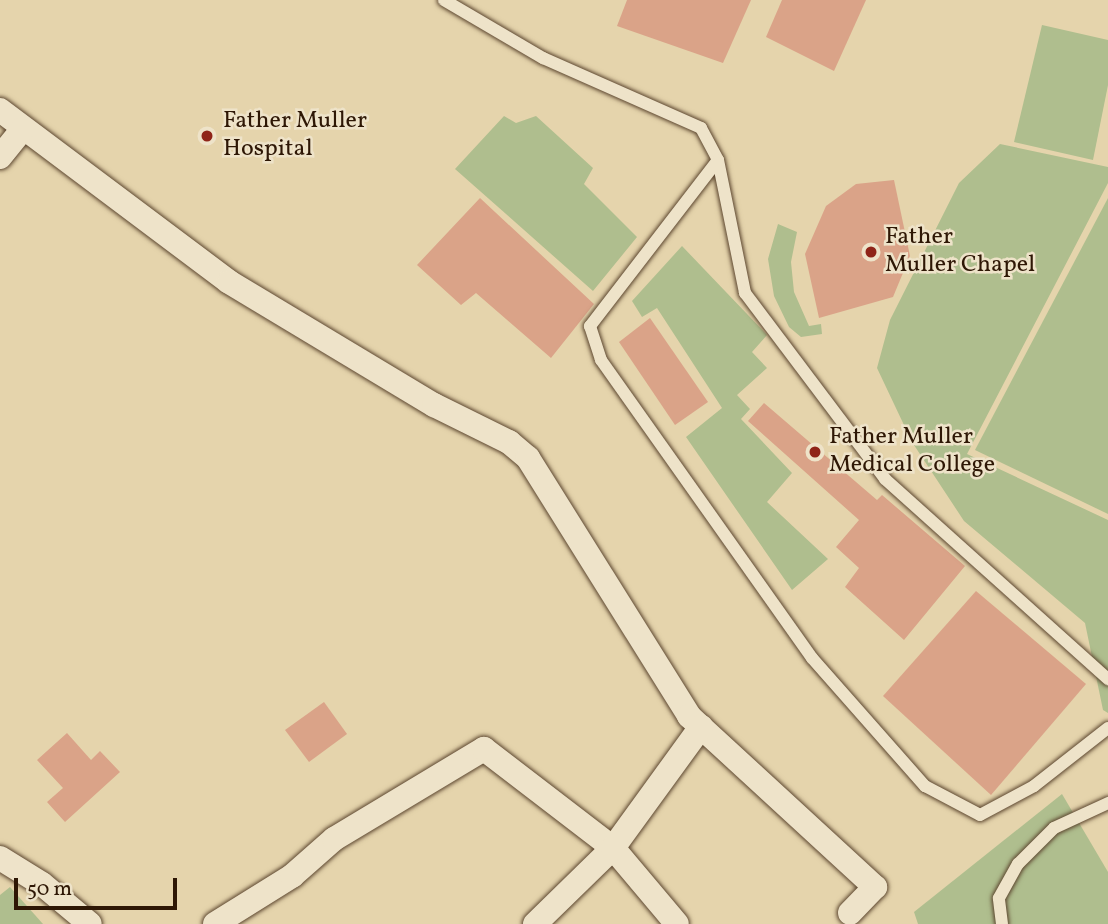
<!DOCTYPE html>
<style>
body{margin:0}
#map{position:relative;width:1108px;height:924px;overflow:hidden;background:#e5d4ac;font-family:Vollkorn,serif}
div>[style]{position:absolute}
[style*='--x']{left:calc(var(--x)*1px);top:calc(var(--y)*1px);width:calc(var(--w)*1px);rotate:calc(var(--a)*1deg)}
.green>*{inset:0;background:#afbe8e}
.building>*{inset:0;background:#daa388}
.roads{filter:drop-shadow(0 0 2px #5c462f) drop-shadow(0 0 2px #5c462f)}
.service>*{height:12px;margin:-6px;padding:0 6px;transform-origin:6px;border-radius:6px;background:#eee3c9}
.minor>*{height:24px;margin:-12px;padding:0 12px;transform-origin:12px;border-radius:12px;background:#eee3c9}
.dots>*{width:19px;height:19px;translate:-50% -50%;box-sizing:border-box;border:4px solid #eee3c9;border-radius:50%}
span{translate:-50% -50%;white-space:nowrap;text-align:center;line-height:1.15;-webkit-text-stroke:5px #eee3c9;paint-order:stroke}
.poi-label{font-size:24px;color:#2e1705}
.left{translate:0 -50%;text-align:left}
.scale{position:absolute;left:14px;top:878px;width:163px;height:32px;box-sizing:border-box;border:4px solid #2e1705;border-top:0;padding-left:9px;font-size:21px;line-height:24px;white-space:nowrap;color:#2e1705;-webkit-text-stroke:5px #eee3c9;paint-order:stroke}
</style>
<div id="map">
<div class="green">
<div style="clip-path:polygon(1042px 25px,1108px 40px,1108px 85px,1093px 160px,1014px 142px)"></div>
<div style="clip-path:polygon(504px 116px,516px 123px,536px 116px,593px 168px,584px 184px,637px 237px,593px 291px,455px 169px)"></div>
<div style="clip-path:polygon(1000px 144px,1108px 167px,1108px 183px,967px 454px,1108px 520px,1108px 713px,1103px 710px,1085px 623px,964px 521px,912px 442px,877px 368px,890px 320px,959px 183px)"></div>
<div style="clip-path:polygon(1108px 198px,1108px 514px,975px 450px)"></div>
<div style="clip-path:polygon(778px 224px,797px 232px,791px 262px,794px 292px,809px 326px,821px 324px,822px 334px,801px 337px,789px 327px,774px 296px,768px 259px)"></div>
<div style="clip-path:polygon(682px 246px,767px 335px,752px 352px,767px 368px,737px 395px,750px 409px,741px 419px,792px 473px,767px 502px,828px 559px,792px 590px,686px 437px,722px 408px,657px 308px,642px 317px,632px 301px)"></div>
<div style="clip-path:polygon(1062px 794px,1108px 872px,1108px 924px,918px 924px,914px 912px)"></div>
<div style="clip-path:polygon(10px 887px,43px 924px,0 924px,0 895px)"></div>
</div>
<div class="building">
<div style="clip-path:polygon(627px 0,751px 0,723px 63px,617px 26px)"></div>
<div style="clip-path:polygon(782px 0,866px 0,834px 71px,766px 37px)"></div>
<div style="clip-path:polygon(894px 180px,910px 256px,893px 297px,819px 318px,805px 254px,826px 206px,856px 184px)"></div>
<div style="clip-path:polygon(480px 198px,594px 304px,551px 358px,476px 293px,461px 305px,417px 265px)"></div>
<div style="clip-path:polygon(650px 318px,708px 402px,675px 425px,619px 342px)"></div>
<div style="clip-path:polygon(764px 403px,877px 500px,882px 495px,965px 566px,904px 640px,845px 587px,859px 568px,836px 547px,859px 520px,748px 421px)"></div>
<div style="clip-path:polygon(976px 591px,1086px 684px,991px 795px,883px 696px)"></div>
<div style="clip-path:polygon(324px 702px,347px 734px,309px 762px,285px 730px)"></div>
<div style="clip-path:polygon(67px 733px,91px 760px,100px 751px,120px 772px,65px 822px,47px 802px,63px 788px,37px 760px)"></div>
</div>
<div class="roads">
<div class="service">
<div style="--x:444;--y:0;--w:115;--a:30.4"></div>
<div style="--x:543;--y:58;--w:173;--a:23.9"></div>
<div style="--x:701;--y:128;--w:36;--a:62"></div>
<div style="--x:718;--y:160;--w:136;--a:78.5"></div>
<div style="--x:745;--y:293;--w:233;--a:53"></div>
<div style="--x:885;--y:479;--w:300;--a:41.9"></div>
<div style="--x:718;--y:160;--w:210;--a:127.6"></div>
<div style="--x:590;--y:326;--w:36;--a:72"></div>
<div style="--x:601;--y:360;--w:365;--a:54.7"></div>
<div style="--x:812;--y:658;--w:171;--a:48.6"></div>
<div style="--x:925;--y:786;--w:62;--a:27.8"></div>
<div style="--x:980;--y:815;--w:61;--a:-28.2"></div>
<div style="--x:1034;--y:786;--w:94;--a:-38.1"></div>
<div style="--x:1002;--y:924;--w:26;--a:-97"></div>
<div style="--x:999;--y:898;--w:39;--a:-61"></div>
<div style="--x:1018;--y:864;--w:51;--a:-45"></div>
<div style="--x:1054;--y:828;--w:60;--a:-24.8"></div>
</div>
<div class="minor">
<div style="--x:0;--y:110;--w:286;--a:36.9"></div>
<div style="--x:229;--y:282;--w:239;--a:31"></div>
<div style="--x:434;--y:405;--w:84;--a:26.3"></div>
<div style="--x:509;--y:442;--w:25;--a:40"></div>
<div style="--x:528;--y:458;--w:304;--a:58"></div>
<div style="--x:689;--y:716;--w:253;--a:42.6"></div>
<div style="--x:875;--y:887;--w:36;--a:134"></div>
<div style="--x:0;--y:157;--w:36;--a:-51"></div>
<div style="--x:0;--y:858;--w:49;--a:31.8"></div>
<div style="--x:42;--y:884;--w:62;--a:39.8"></div>
<div style="--x:215;--y:924;--w:91;--a:-31.9"></div>
<div style="--x:292;--y:876;--w:56;--a:-41.4"></div>
<div style="--x:334;--y:839;--w:175;--a:-31"></div>
<div style="--x:484;--y:749;--w:163;--a:37.5"></div>
<div style="--x:613;--y:848;--w:99;--a:49.9"></div>
<div style="--x:535;--y:924;--w:109;--a:-44.3"></div>
<div style="--x:613;--y:848;--w:150;--a:-54"></div>
</div>
</div>
<div class="dots">
<div style="left:207px;top:136px;background:#8f2418"></div>
<div style="left:871px;top:252px;background:#8f2418"></div>
<div style="left:815px;top:452px;background:#8f2418"></div>
</div>
<div class="poi-label">
<span class="left" style="left:223px;top:136px">Father Muller<br>Hospital</span>
<span class="left" style="left:885px;top:252px">Father<br>Muller Chapel</span>
<span class="left" style="left:829px;top:452px">Father Muller<br>Medical College</span>
</div>
<div class="scale">50 m</div>
</div>
